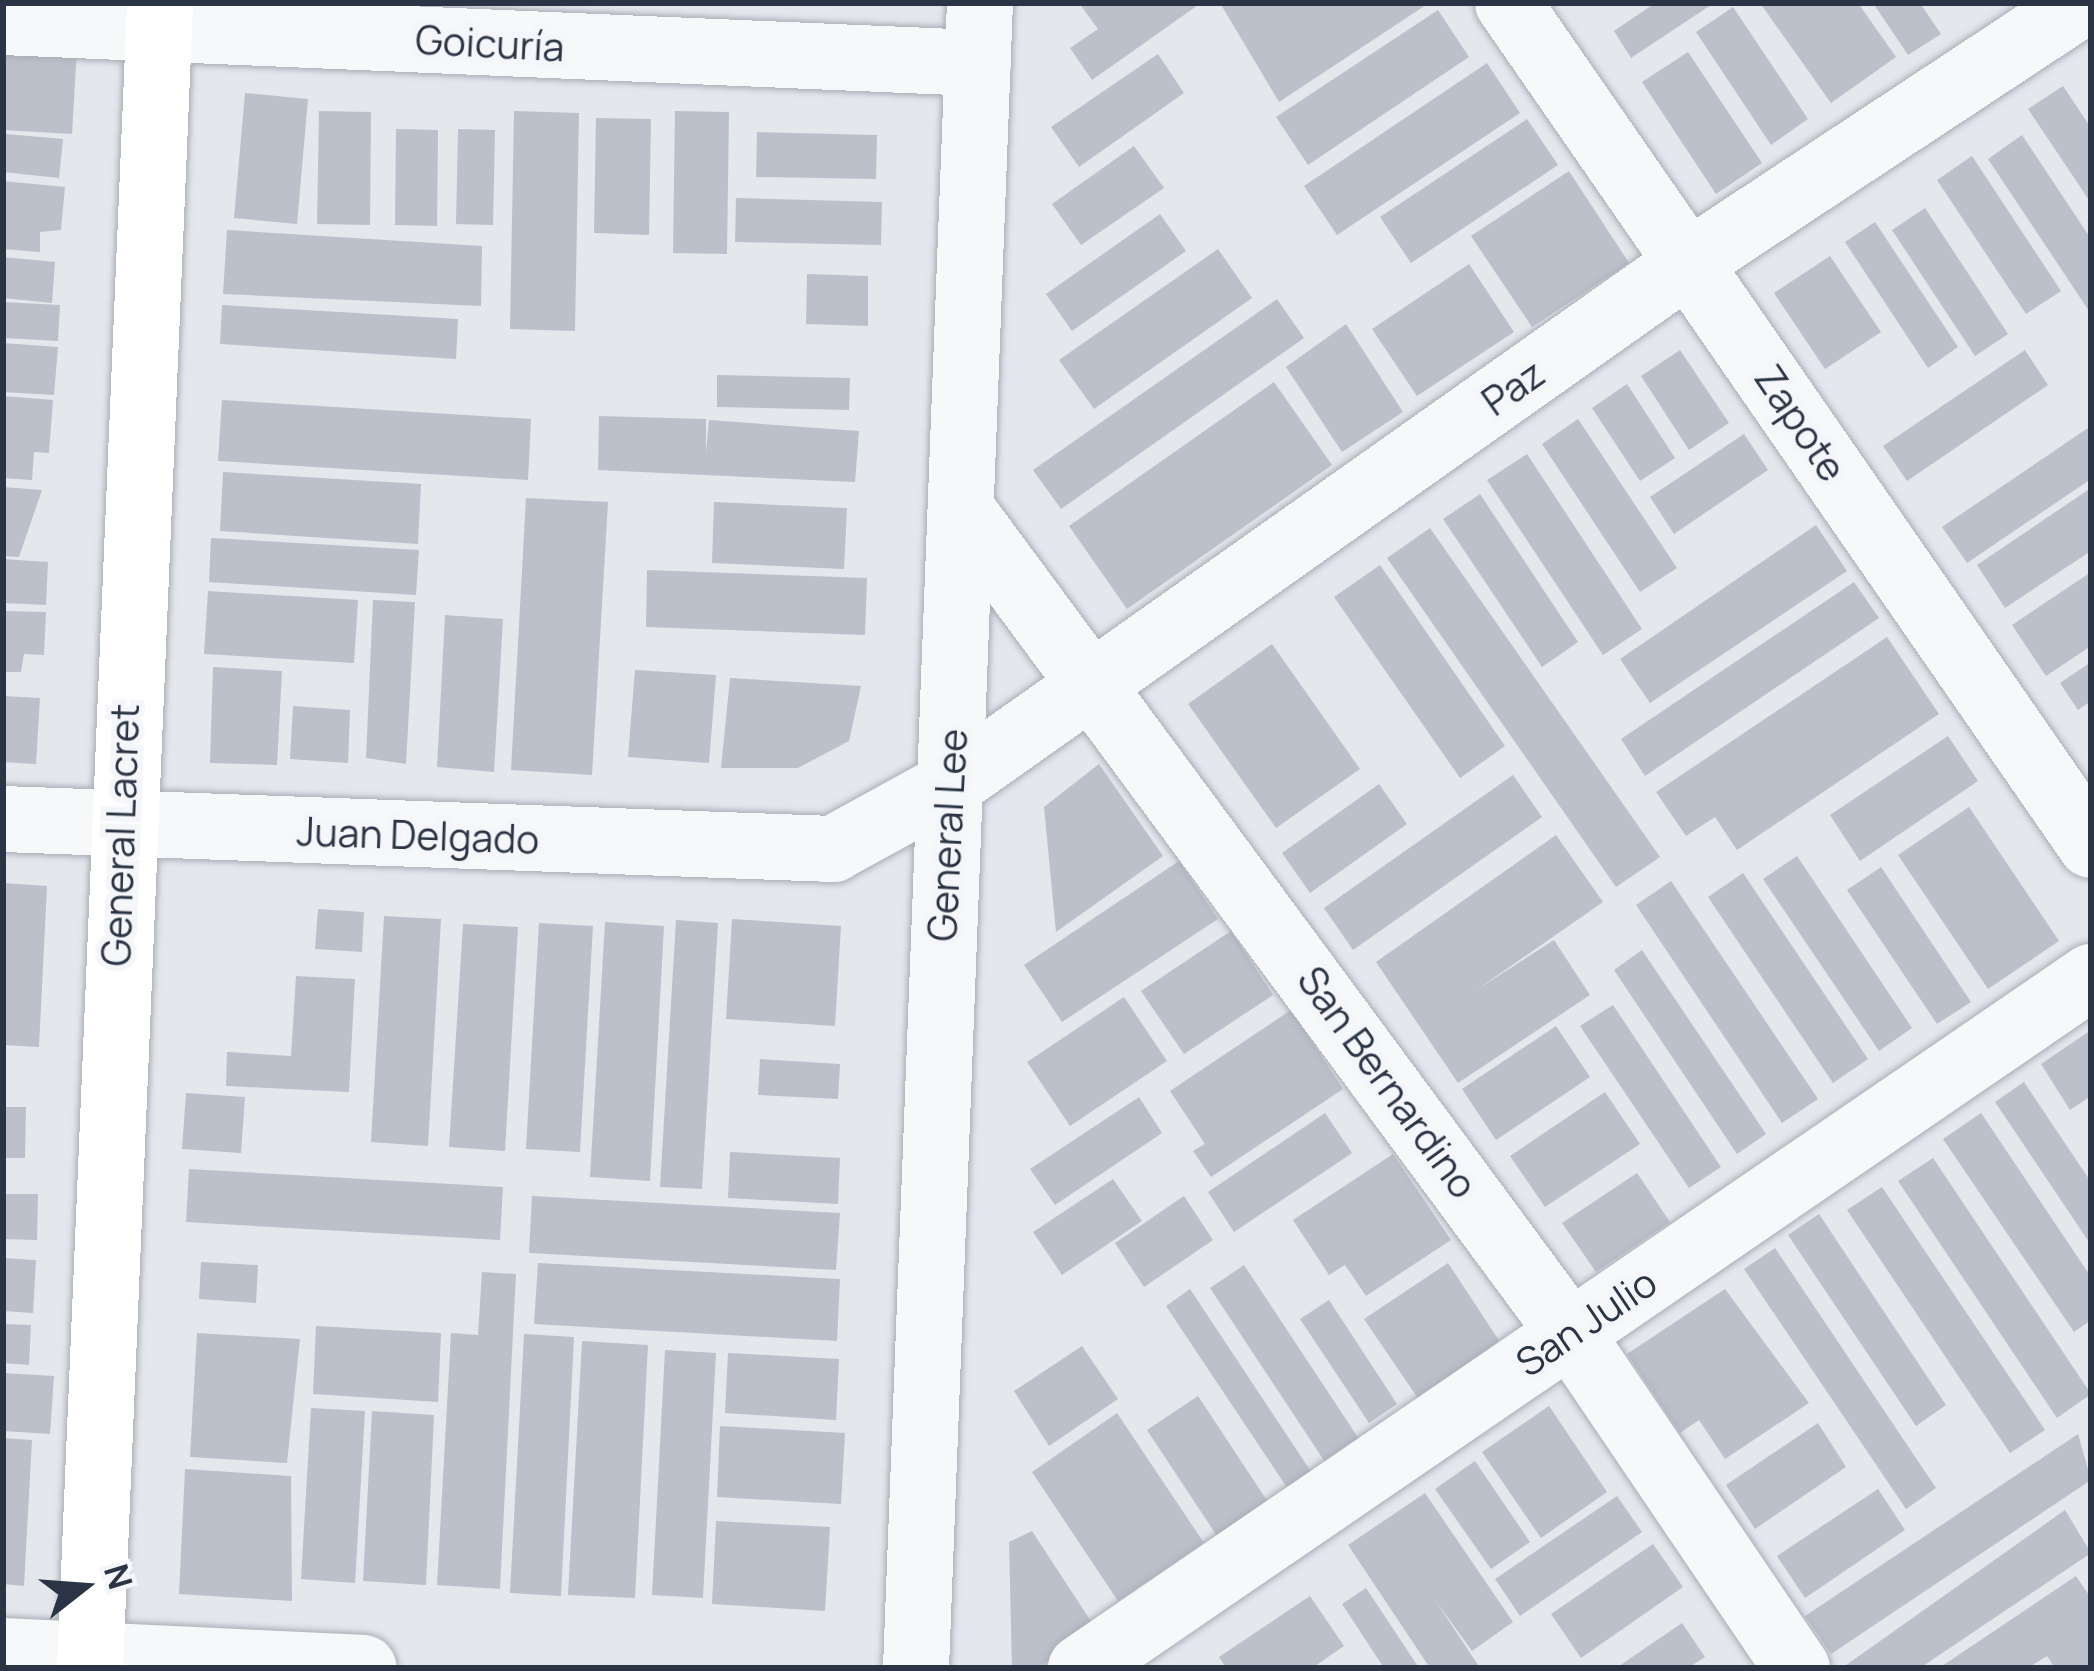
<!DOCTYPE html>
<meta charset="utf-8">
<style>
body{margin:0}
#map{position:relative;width:2094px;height:1671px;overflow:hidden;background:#e4e7ec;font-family:Manrope,sans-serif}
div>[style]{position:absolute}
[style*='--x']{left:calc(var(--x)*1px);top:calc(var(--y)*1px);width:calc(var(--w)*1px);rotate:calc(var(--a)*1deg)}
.building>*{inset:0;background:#bbc0ca}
.roads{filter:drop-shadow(0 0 3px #a9aeb7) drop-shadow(0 0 3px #a9aeb7)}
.minor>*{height:66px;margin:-33px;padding:0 33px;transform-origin:33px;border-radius:33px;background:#f7f8fa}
.major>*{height:66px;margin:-33px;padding:0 33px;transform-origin:33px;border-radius:33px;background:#fff}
span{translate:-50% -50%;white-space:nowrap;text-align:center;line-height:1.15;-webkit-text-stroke:12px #f4f6f9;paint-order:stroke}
.street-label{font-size:39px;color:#2b3445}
.frame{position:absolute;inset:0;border:6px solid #2b3445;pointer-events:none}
.north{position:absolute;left:24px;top:1527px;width:120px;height:120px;-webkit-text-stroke:9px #f4f6f9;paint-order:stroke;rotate:73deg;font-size:33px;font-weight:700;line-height:48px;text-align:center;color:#2b3445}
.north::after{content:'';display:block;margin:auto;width:42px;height:54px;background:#2b3445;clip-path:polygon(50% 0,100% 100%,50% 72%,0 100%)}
</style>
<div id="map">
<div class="building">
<div style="clip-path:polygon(1079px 3px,1201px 3px,1092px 80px,1070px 48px,1098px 29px)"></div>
<div style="clip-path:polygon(1220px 3px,1429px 3px,1279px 102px)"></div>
<div style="clip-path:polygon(1655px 3px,1714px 3px,1631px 58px,1614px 31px)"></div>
<div style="clip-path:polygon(1760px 3px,1858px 3px,1896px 57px,1831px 103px)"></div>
<div style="clip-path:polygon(1873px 3px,1920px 3px,1941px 34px,1908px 55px)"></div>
<div style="clip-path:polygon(1733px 7px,1808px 119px,1771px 145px,1696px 32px)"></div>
<div style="clip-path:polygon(1438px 10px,1469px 57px,1308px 165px,1276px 117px)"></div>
<div style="clip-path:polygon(6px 46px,77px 49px,72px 134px,3px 130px)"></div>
<div style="clip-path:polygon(1688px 52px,1762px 163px,1716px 194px,1642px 82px)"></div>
<div style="clip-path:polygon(1158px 54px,1184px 93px,1079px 167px,1051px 127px)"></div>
<div style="clip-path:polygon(1487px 63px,1520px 113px,1337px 235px,1304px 186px)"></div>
<div style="clip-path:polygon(2063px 86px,2091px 128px,2091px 203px,2028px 109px)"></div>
<div style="clip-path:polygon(245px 93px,308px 99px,297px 224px,234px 218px)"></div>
<div style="clip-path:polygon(319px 111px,371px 112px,370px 225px,317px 224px)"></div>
<div style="clip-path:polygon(514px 111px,579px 113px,575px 331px,510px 329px)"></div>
<div style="clip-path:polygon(675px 111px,729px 112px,727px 254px,673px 253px)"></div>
<div style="clip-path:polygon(596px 118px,651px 119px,649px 235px,594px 233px)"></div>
<div style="clip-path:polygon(1527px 119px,1558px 165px,1411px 263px,1380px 217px)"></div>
<div style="clip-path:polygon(396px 129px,438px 130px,437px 226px,395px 225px)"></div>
<div style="clip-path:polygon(458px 129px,495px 130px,493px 225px,456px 224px)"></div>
<div style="clip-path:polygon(757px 132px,877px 135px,876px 179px,756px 177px)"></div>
<div style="clip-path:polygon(6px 134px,63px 139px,59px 178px,3px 172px)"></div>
<div style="clip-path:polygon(2022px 135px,2091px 239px,2091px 314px,1988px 159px)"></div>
<div style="clip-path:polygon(1134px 146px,1164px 188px,1081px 245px,1052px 204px)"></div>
<div style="clip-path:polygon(1972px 156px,2061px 291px,2026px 314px,1937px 180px)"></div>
<div style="clip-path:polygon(1569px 171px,1629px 263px,1532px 327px,1471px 236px)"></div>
<div style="clip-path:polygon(3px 181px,65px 187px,61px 230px,40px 232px,40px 252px,3px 249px)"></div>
<div style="clip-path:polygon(736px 198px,882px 202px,881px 245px,735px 242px)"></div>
<div style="clip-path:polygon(1925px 208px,2008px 334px,1975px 356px,1892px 230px)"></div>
<div style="clip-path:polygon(1160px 214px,1186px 251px,1072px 331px,1046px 294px)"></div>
<div style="clip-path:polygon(1875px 222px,1958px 347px,1928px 368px,1845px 242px)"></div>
<div style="clip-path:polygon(227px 230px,482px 246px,481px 306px,223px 294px)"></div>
<div style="clip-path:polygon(1218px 249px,1252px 298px,1094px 409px,1059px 360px)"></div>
<div style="clip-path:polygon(1830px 256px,1881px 332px,1825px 369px,1774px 293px)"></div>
<div style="clip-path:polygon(3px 257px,55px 262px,52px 303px,3px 298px)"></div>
<div style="clip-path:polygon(1469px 264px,1514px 332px,1417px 396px,1372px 329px)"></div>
<div style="clip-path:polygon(807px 274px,868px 276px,868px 326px,806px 324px)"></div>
<div style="clip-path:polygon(1277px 299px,1304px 338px,1061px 509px,1033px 470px)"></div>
<div style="clip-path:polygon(3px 302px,60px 305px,58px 341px,3px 338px)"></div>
<div style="clip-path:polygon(222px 305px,458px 319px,456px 359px,220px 344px)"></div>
<div style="clip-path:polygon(1346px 324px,1403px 412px,1342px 452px,1286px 367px)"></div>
<div style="clip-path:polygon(3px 343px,58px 347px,54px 395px,3px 392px)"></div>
<div style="clip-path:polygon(1680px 350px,1729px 423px,1689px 450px,1641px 376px)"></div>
<div style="clip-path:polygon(2025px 350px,2048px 385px,1907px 481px,1883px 446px)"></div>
<div style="clip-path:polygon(717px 375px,850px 378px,849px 410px,717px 407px)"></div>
<div style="clip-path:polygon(1274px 382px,1332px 465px,1127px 609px,1069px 526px)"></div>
<div style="clip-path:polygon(1627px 384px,1675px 458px,1640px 481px,1592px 408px)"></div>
<div style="clip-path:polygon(3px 396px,53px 400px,49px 453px,34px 452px,32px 480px,3px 478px)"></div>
<div style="clip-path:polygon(222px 400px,531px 419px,528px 480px,218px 461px)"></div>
<div style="clip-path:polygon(599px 416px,706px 419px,706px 453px,709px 420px,859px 431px,855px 482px,598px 470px)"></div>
<div style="clip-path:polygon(1578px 419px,1677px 568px,1640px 592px,1542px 444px)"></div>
<div style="clip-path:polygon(2091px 426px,2091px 479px,1967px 563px,1942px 527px)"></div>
<div style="clip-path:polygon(1744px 434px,1768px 470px,1674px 534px,1650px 497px)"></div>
<div style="clip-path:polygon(1527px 454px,1642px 629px,1603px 655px,1487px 480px)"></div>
<div style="clip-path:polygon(223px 472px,421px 484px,418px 544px,220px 531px)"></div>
<div style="clip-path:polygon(3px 487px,42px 490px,19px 557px,3px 556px)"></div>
<div style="clip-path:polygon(2091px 488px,2091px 551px,2005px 608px,1977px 565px)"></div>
<div style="clip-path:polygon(1480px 494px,1578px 642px,1542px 667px,1443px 519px)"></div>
<div style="clip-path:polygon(526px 498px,608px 502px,592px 775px,511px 770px)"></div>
<div style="clip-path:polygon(714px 502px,847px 508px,844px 569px,712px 563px)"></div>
<div style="clip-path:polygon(1816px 525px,1847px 571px,1650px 703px,1620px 659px)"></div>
<div style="clip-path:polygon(1430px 528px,1660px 857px,1616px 887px,1387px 558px)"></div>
<div style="clip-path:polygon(211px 538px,419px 550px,416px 595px,209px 582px)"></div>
<div style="clip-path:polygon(3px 559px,48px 562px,46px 605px,3px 603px)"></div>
<div style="clip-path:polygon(1380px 565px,1505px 746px,1460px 778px,1334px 597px)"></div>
<div style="clip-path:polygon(647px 570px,867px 578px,865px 635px,646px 627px)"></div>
<div style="clip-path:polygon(2091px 572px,2091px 646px,2046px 676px,2012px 625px)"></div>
<div style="clip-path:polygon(1854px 582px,1879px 618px,1645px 776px,1621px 739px)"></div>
<div style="clip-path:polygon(208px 591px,358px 600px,354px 663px,204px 654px)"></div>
<div style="clip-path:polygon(373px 600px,415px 602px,406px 764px,366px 758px)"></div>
<div style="clip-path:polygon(3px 611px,46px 612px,44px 655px,24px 654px,21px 672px,3px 672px)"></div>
<div style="clip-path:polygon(445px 615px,503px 619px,494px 772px,437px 767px)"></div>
<div style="clip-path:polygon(1887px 637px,1939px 714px,1737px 850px,1715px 817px,1686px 836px,1656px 792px)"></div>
<div style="clip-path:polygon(1272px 644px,1360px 769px,1276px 828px,1188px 704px)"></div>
<div style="clip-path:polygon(2091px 662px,2091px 701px,2078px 710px,2060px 683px)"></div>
<div style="clip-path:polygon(213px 667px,282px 671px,277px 765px,210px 763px)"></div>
<div style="clip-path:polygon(635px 670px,716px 675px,709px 763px,628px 757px)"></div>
<div style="clip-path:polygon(730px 678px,861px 686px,849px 741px,798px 768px,721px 768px)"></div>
<div style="clip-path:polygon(3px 696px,40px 698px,36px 764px,3px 762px)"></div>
<div style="clip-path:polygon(293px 706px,350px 710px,348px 763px,290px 759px)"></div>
<div style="clip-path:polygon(1948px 736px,1978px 781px,1860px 861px,1830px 815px)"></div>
<div style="clip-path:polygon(1099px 764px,1163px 856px,1056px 932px,1044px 807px)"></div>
<div style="clip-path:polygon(1513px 775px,1542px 817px,1353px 950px,1324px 908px)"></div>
<div style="clip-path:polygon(1379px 784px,1407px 824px,1310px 893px,1282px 853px)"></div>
<div style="clip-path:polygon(1969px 807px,2059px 941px,1988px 989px,1898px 855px)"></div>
<div style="clip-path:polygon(1556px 835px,1603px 902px,1475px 991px,1554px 940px,1590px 995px,1458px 1083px,1376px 962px)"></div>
<div style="clip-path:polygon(1797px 856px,1912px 1028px,1879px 1051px,1763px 879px)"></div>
<div style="clip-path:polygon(1179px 861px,1218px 919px,1062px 1022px,1024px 965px)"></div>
<div style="clip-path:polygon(1881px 867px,1971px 1002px,1937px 1024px,1847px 890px)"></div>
<div style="clip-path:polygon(1743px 873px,1868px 1059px,1833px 1083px,1708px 897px)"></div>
<div style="clip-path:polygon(1671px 881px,1818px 1099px,1782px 1123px,1636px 905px)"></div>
<div style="clip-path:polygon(3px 883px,47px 886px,39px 1047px,3px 1045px)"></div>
<div style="clip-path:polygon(318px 909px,364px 912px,362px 952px,315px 949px)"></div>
<div style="clip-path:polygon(384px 916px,441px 919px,428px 1146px,371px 1142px)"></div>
<div style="clip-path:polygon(732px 919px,841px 926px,835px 1026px,726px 1019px)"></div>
<div style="clip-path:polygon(676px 920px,718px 923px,702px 1189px,660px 1187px)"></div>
<div style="clip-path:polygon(605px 922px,664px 926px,650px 1181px,590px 1177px)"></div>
<div style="clip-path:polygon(539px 923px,593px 926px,580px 1152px,526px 1149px)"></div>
<div style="clip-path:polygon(463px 924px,518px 927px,505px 1151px,449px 1147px)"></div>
<div style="clip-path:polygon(1231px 931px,1273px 995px,1184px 1054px,1141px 991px)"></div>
<div style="clip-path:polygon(1642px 950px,1766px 1134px,1737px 1154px,1614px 970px)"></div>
<div style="clip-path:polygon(296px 976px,355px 979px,349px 1092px,226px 1086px,227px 1052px,291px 1056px)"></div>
<div style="clip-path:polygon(1124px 997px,1167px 1061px,1070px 1126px,1027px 1062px)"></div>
<div style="clip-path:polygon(1613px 1005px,1721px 1167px,1689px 1188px,1580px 1026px)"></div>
<div style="clip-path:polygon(1291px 1010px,1343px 1089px,1211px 1177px,1193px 1151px,1205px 1144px,1170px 1091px)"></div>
<div style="clip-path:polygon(1556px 1026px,1590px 1077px,1496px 1140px,1462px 1089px)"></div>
<div style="clip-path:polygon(2091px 1030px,2091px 1096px,2070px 1110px,2041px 1064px)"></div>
<div style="clip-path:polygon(760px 1059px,840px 1064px,838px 1099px,758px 1095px)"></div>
<div style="clip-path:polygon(2024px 1082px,2091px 1182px,2091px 1245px,1995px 1102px)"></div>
<div style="clip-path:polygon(1605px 1092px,1640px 1144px,1545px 1207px,1510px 1156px)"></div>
<div style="clip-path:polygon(186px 1093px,245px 1097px,241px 1153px,182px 1149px)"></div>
<div style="clip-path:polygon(1139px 1097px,1162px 1133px,1055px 1205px,1030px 1169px)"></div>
<div style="clip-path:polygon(3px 1107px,26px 1107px,25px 1158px,3px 1158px)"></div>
<div style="clip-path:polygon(1325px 1113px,1352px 1153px,1234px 1232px,1208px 1192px)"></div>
<div style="clip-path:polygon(1981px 1113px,2091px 1277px,2091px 1320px,2074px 1332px,1943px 1139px)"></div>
<div style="clip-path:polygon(730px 1152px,840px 1158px,838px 1204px,728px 1198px)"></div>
<div style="clip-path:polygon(1393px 1154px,1451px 1240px,1366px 1296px,1345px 1265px,1329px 1275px,1293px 1220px)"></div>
<div style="clip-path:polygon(1933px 1158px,2091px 1394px,2057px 1418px,1898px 1181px)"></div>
<div style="clip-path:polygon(189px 1169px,503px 1187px,500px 1240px,186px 1222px)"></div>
<div style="clip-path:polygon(1637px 1173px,1670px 1222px,1596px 1272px,1562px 1223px)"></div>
<div style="clip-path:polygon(1113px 1179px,1142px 1221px,1062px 1275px,1033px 1232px)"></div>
<div style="clip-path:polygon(1882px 1187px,2045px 1430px,2010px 1453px,1847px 1210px)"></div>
<div style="clip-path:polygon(3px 1194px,38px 1194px,37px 1240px,3px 1239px)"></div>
<div style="clip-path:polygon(532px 1196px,840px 1213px,836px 1270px,529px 1253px)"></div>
<div style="clip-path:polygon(1184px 1196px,1213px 1240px,1144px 1287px,1115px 1243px)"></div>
<div style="clip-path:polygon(1819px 1214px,1946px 1405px,1916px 1426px,1788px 1235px)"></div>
<div style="clip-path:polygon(1775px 1248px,1936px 1488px,1906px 1509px,1744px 1269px)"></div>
<div style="clip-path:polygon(3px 1258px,36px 1260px,33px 1313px,3px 1311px)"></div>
<div style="clip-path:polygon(201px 1262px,258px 1265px,256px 1303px,199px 1299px)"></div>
<div style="clip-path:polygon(538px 1263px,840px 1279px,837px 1341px,534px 1324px)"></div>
<div style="clip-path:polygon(1448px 1263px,1502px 1345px,1419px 1400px,1364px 1319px)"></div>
<div style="clip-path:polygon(1244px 1265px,1359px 1439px,1325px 1462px,1210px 1288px)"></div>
<div style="clip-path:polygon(482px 1272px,516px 1274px,500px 1589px,437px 1585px,451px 1333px,478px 1335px)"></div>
<div style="clip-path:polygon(1190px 1289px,1312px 1473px,1288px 1489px,1166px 1306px)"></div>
<div style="clip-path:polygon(1725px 1289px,1809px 1403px,1725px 1459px,1699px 1420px,1680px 1433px,1627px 1354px)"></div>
<div style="clip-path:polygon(1329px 1300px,1397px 1404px,1369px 1423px,1300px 1319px)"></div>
<div style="clip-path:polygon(3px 1324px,31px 1325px,29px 1365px,3px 1363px)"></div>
<div style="clip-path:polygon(316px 1326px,441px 1333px,438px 1402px,313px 1394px)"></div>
<div style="clip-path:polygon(197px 1333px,300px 1339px,287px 1463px,190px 1457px)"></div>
<div style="clip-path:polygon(524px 1334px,574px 1337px,561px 1596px,510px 1593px)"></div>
<div style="clip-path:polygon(582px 1341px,648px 1345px,635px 1598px,568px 1595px)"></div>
<div style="clip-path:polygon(1082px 1346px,1118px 1399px,1049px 1446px,1014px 1391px)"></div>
<div style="clip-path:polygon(665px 1350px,716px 1353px,703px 1598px,652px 1595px)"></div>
<div style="clip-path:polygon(728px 1353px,839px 1359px,836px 1420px,725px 1413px)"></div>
<div style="clip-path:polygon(3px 1373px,54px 1376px,50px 1434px,3px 1431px)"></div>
<div style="clip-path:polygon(1198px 1396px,1268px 1502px,1217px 1536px,1147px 1430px)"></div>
<div style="clip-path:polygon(1549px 1406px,1607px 1492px,1541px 1538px,1482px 1452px)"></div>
<div style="clip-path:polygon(311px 1408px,365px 1411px,355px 1583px,301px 1579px)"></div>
<div style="clip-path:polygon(372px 1411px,434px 1415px,426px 1585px,363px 1581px)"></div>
<div style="clip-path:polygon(1117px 1413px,1204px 1543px,1118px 1601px,1032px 1472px)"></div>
<div style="clip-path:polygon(1818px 1423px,1846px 1467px,1755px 1529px,1726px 1485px)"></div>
<div style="clip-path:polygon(720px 1426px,845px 1433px,841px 1504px,717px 1497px)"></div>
<div style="clip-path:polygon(2078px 1434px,2091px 1480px,1831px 1654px,1805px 1616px)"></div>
<div style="clip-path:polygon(3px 1438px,32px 1440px,24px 1586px,3px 1584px)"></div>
<div style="clip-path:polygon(1475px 1461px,1530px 1542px,1491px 1569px,1435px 1489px)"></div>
<div style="clip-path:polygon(185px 1469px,291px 1476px,292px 1601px,179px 1594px)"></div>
<div style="clip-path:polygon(1878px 1489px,1905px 1530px,1805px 1598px,1777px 1556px)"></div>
<div style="clip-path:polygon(1425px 1493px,1513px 1622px,1472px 1651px,1435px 1600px,1480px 1668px,1430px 1668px,1348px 1545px)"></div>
<div style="clip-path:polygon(1617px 1496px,1642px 1532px,1520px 1616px,1495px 1579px)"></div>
<div style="clip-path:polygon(2065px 1510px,2091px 1553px,1920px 1668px,1842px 1668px)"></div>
<div style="clip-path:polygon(716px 1521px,830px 1527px,825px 1611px,712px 1604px)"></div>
<div style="clip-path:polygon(1032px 1531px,1096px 1629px,1039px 1668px,1012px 1668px,1009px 1542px)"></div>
<div style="clip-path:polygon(1653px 1544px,1683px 1587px,1581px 1658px,1551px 1614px)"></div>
<div style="clip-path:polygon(2076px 1576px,2091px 1598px,2091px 1668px,2055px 1668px,2047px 1656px,2028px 1668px,1939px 1668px)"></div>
<div style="clip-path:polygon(1366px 1588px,1419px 1668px,1384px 1668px,1342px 1604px)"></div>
<div style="clip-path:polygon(1310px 1596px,1344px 1646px,1312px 1668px,1226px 1668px,1219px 1657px)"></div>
<div style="clip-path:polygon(1682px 1623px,1705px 1657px,1688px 1668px,1616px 1668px)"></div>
</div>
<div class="roads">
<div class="minor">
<div style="--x:1508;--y:3;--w:1024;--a:55.3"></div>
<div style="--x:3;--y:22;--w:976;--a:2.41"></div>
<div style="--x:961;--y:509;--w:1025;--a:53.53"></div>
<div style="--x:1570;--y:1333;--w:405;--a:55.9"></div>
<div style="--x:3;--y:819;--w:831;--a:2.07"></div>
<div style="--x:833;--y:849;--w:135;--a:-28.8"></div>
<div style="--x:951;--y:784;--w:906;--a:-35.25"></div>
<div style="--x:1691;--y:261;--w:469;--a:-33.4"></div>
<div style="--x:3;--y:1651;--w:361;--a:2.7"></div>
<div style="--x:916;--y:1668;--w:1666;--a:-87.8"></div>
<div style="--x:1081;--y:1668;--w:1224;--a:-34.38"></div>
</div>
<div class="major">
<div style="--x:90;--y:1668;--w:1666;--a:-87.59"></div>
</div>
</div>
<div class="street-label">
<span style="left:490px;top:43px;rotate:3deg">Goicuría</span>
<span style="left:1513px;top:387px;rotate:-35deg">Paz</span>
<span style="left:1801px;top:423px;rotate:56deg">Zapote</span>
<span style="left:120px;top:835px;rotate:-88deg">General Lacret</span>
<span style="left:418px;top:835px;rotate:2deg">Juan Delgado</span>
<span style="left:947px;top:835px;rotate:-87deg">General Lee</span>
<span style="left:1388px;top:1082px;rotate:54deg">San Bernardino</span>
<span style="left:1586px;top:1322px;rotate:-34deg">San Julio</span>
</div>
<div class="frame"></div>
<div class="north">N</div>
</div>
